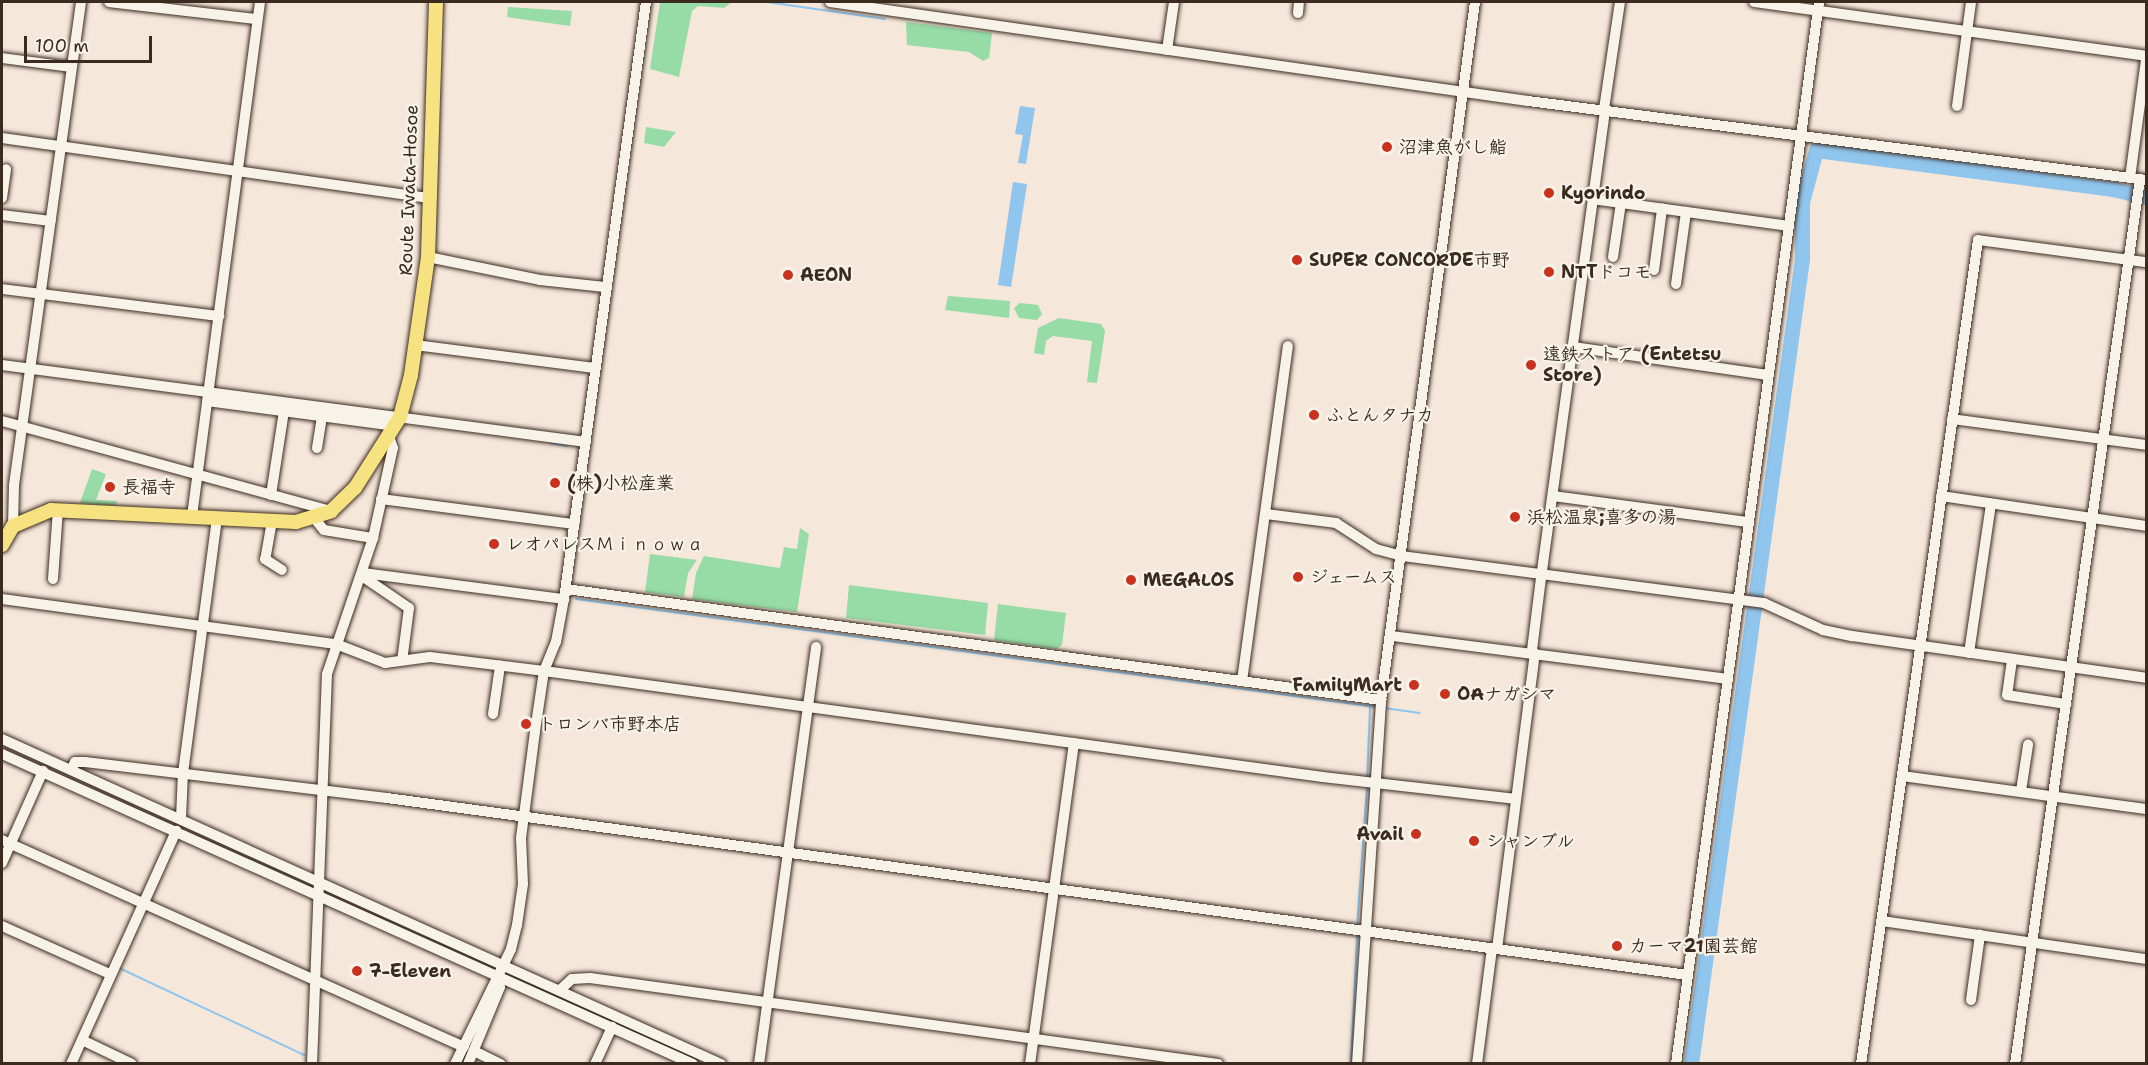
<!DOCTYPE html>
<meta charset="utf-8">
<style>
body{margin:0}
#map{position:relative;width:2148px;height:1065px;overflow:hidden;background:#f5e7da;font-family:"Shantell Sans","Klee One",sans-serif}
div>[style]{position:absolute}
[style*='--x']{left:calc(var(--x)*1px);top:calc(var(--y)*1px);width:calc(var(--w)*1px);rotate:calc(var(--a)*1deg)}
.green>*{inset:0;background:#97dba7}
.water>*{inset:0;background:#90c5ed}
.stream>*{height:2px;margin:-1px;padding:0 1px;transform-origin:1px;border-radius:1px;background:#90c5ed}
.river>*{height:15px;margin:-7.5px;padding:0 7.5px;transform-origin:7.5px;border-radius:7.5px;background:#90c5ed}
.roads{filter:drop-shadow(0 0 2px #3b2a1e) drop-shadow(0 0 2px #3b2a1e)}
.minor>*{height:10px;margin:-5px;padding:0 5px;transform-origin:5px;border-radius:5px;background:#f7f3e8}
.major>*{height:14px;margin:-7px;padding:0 7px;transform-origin:7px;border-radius:7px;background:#f7e281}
.dots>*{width:16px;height:16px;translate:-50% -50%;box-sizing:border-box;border:3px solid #f7f3e8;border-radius:50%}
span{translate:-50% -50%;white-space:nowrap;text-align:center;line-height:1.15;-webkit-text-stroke:4.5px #f7f3e8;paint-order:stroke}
.poi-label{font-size:18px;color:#3b2a1e;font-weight:700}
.left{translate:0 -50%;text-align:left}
.right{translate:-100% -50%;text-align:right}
.street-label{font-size:18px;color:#3b2a1e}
.frame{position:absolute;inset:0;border:3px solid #3b2a1e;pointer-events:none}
.scale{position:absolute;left:24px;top:36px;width:128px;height:27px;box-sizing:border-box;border:3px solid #3b2a1e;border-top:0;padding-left:8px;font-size:18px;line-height:21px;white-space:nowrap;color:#3b2a1e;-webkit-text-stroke:4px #f7f3e8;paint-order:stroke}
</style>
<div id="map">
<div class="green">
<div style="clip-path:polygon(660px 2px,732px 2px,724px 8px,698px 6px,692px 11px,679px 77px,650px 69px)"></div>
<div style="clip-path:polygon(508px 7px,572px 11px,570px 26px,507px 17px)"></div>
<div style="clip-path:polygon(906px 22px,992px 33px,989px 58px,983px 61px,969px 52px,907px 45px)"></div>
<div style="clip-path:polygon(646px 127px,676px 132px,664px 147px,644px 143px)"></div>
<div style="clip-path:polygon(948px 296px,1010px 301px,1009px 318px,945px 310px)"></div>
<div style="clip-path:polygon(1020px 303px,1038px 305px,1042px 314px,1037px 320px,1019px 318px,1014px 308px)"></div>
<div style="clip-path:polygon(1059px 318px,1101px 324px,1105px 331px,1097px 383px,1087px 382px,1092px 341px,1053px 336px,1046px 341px,1044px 355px,1034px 353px,1038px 328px)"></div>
<div style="clip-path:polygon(92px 469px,106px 474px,96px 500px,117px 501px,116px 506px,80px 503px)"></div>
<div style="clip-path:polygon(800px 528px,809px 534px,797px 612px,692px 599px,696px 573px,704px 556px,780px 568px,784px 547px,797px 549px)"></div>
<div style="clip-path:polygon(650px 554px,697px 560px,688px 573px,684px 597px,645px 592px)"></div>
<div style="clip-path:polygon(849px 585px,988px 603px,985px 635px,846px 618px)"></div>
<div style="clip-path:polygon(998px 604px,1066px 613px,1062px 645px,1057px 649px,994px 640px)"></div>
</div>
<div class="water">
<div style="clip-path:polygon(1020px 106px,1035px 108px,1026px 164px,1018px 163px,1023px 135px,1015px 134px)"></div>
<div style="clip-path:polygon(1013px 182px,1027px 184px,1011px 287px,998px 285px)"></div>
</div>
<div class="stream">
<div style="--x:767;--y:2;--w:119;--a:8.2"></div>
<div style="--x:550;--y:443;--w:17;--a:10"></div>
<div style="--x:576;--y:599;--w:807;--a:7.69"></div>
<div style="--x:1384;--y:708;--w:36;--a:8"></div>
<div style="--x:1367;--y:779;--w:72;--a:-87.6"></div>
<div style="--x:1357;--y:926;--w:141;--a:-85.9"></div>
<div style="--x:117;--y:967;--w:207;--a:25.2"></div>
<div style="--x:1351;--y:1064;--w:129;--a:-87.3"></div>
</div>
<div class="river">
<div style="--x:1691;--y:1064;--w:813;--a:-82.15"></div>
<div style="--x:1802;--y:259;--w:57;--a:-90"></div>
<div style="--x:1802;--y:202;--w:54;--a:-74.9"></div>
<div style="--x:1816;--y:150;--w:300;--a:7.5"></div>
<div style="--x:2113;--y:189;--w:34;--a:14"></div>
</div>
<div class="roads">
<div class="minor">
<div style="--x:109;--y:2;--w:149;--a:6.6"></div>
<div style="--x:830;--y:2;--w:705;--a:8.07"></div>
<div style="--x:1528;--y:101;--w:623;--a:7.28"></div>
<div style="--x:1754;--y:2;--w:396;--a:7.8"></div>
<div style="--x:1298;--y:13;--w:11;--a:-85"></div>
<div style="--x:1167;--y:50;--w:49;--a:-81.7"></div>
<div style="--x:2;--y:58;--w:69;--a:7.5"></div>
<div style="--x:1957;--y:106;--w:105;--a:-82.3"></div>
<div style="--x:1604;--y:109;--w:108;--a:-81.5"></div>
<div style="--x:2;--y:138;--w:430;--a:8"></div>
<div style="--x:2130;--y:178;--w:119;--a:-82.3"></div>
<div style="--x:2;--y:198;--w:29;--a:-82"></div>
<div style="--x:1592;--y:199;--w:199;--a:7.8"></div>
<div style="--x:2;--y:215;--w:49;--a:7"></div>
<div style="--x:428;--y:257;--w:114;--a:11.6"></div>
<div style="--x:540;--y:280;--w:65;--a:6.1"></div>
<div style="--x:1613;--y:257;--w:55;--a:-81.6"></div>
<div style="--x:1654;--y:270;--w:62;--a:-82.5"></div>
<div style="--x:1676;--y:284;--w:73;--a:-82.1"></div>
<div style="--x:2;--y:289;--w:219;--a:7.1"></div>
<div style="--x:415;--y:345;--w:181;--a:7.3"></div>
<div style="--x:1573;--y:347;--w:197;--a:8.2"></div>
<div style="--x:2;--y:365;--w:589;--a:7.51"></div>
<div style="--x:207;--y:401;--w:190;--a:7.6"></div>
<div style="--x:1952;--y:419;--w:196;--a:7.6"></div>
<div style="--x:2;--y:421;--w:341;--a:15.3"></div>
<div style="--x:317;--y:448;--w:39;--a:-81"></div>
<div style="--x:271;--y:495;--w:85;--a:-81.2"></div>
<div style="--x:1553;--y:496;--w:198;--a:7.6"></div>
<div style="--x:1941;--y:496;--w:207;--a:8.3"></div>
<div style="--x:381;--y:499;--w:195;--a:7.4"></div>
<div style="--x:1266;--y:514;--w:71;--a:7.3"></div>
<div style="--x:1336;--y:523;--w:48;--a:33"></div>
<div style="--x:1376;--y:549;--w:27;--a:15"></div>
<div style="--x:1402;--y:556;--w:365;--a:7.4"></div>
<div style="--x:1764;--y:603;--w:65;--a:24.6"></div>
<div style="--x:1823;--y:630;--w:30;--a:12"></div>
<div style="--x:1852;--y:636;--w:297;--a:8.1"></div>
<div style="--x:192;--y:516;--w:518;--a:-82.46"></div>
<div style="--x:315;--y:519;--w:14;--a:51"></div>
<div style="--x:324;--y:530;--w:50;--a:9.3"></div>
<div style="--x:272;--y:521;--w:39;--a:100"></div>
<div style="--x:265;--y:559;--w:20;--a:33"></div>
<div style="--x:13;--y:526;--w:41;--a:-88.6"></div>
<div style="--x:14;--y:485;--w:488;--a:-82.1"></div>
<div style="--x:363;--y:573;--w:203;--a:7.4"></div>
<div style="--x:362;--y:576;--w:57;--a:34.2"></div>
<div style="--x:409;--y:608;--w:53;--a:97.5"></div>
<div style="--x:53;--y:579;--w:70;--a:-85.9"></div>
<div style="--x:566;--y:589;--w:823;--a:7.76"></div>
<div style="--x:2;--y:599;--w:337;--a:7.7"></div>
<div style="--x:336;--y:644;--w:53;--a:21.2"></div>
<div style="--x:385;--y:663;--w:45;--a:-7.6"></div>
<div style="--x:430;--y:657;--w:115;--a:7"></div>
<div style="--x:544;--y:671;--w:786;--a:7.75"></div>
<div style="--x:1323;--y:777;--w:194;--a:6.5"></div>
<div style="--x:1392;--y:636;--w:338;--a:7.3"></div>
<div style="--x:1969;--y:653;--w:151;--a:-81.6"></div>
<div style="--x:2012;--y:660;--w:35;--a:98"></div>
<div style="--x:2007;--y:695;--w:60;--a:8.7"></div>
<div style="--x:1242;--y:681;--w:338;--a:-82.2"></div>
<div style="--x:493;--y:714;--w:49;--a:-81.7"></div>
<div style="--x:2;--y:739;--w:789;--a:24.32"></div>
<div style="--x:2;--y:754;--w:757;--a:24.16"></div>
<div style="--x:71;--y:770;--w:9;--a:-63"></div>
<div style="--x:75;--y:762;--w:10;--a:0"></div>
<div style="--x:85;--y:762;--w:304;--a:6.8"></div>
<div style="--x:387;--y:798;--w:1313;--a:7.75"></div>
<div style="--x:1902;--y:776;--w:246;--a:7.7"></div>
<div style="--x:2021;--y:791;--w:47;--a:-81.3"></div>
<div style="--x:181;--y:818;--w:45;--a:-87.5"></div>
<div style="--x:183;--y:773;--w:258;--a:-82.4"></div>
<div style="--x:2;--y:840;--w:506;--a:24.13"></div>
<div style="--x:2;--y:863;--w:101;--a:-66"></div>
<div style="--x:1882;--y:921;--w:267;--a:8.2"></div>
<div style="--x:2;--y:926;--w:118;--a:24"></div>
<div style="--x:1497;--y:949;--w:297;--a:-82.7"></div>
<div style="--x:1535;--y:654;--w:5;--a:-127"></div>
<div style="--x:1532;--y:650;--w:73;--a:-82.9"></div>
<div style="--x:1541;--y:578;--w:472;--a:-82.2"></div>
<div style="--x:560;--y:990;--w:16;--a:-43"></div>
<div style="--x:572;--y:979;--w:18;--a:-3"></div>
<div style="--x:590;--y:978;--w:634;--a:7.8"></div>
<div style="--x:1971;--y:1000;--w:66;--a:-82.1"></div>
<div style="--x:82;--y:1040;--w:55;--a:25.6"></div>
<div style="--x:474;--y:1051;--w:30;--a:26"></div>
<div style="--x:71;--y:1064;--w:256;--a:-65.7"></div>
<div style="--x:312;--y:1064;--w:390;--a:-87.8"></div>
<div style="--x:327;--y:674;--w:144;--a:-71.3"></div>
<div style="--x:373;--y:538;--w:92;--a:-77.5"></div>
<div style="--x:393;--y:448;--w:12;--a:-110"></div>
<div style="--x:455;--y:1064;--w:128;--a:-64"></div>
<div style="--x:511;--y:949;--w:25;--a:-76"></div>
<div style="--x:517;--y:925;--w:41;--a:-81.7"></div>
<div style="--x:523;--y:884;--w:46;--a:-92.5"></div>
<div style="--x:521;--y:838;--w:108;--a:-82.5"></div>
<div style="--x:535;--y:731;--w:61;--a:-81.5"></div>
<div style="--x:544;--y:671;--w:31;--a:-68"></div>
<div style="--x:556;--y:642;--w:44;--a:-79.5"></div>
<div style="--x:564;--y:599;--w:603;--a:-82.18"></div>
<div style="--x:468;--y:1064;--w:83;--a:-67.4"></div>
<div style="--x:500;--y:987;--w:9;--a:-108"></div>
<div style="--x:595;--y:1064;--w:41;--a:-65.3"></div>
<div style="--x:759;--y:1064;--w:421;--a:-82.2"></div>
<div style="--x:1030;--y:1064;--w:324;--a:-82.2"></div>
<div style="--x:1357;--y:1064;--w:365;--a:-86.2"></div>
<div style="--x:1381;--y:700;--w:704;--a:-82.33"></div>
<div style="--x:1477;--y:1064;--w:116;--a:-82.6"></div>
<div style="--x:1676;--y:1064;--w:1072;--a:-82.33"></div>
<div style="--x:1861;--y:1064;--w:832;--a:-81.92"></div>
<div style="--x:1978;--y:240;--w:169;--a:7.5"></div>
<div style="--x:2015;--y:1064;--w:894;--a:-81.96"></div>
</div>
<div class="major">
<div style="--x:2;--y:545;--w:22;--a:-60"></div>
<div style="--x:13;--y:526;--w:41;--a:-22.8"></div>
<div style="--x:51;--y:510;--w:245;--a:2.8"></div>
<div style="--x:296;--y:522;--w:37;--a:-17"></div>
<div style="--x:331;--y:511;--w:33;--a:-44"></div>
<div style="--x:355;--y:488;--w:84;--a:-57.6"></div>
<div style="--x:400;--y:417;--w:43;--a:-75.3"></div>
<div style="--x:411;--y:375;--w:119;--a:-81.8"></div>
<div style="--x:428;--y:257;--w:255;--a:-88.2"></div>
</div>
</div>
<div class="dots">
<div style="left:1387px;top:147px;background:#c8321e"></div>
<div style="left:1549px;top:193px;background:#c8321e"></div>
<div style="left:1297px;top:260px;background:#c8321e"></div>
<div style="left:1549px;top:272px;background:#c8321e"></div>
<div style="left:788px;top:275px;background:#c8321e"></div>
<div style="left:1531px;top:365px;background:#c8321e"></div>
<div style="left:1314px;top:415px;background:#c8321e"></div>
<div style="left:555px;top:483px;background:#c8321e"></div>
<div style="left:110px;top:487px;background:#c8321e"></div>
<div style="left:1515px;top:517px;background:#c8321e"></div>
<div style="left:494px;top:544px;background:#c8321e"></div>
<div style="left:1298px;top:577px;background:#c8321e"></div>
<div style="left:1131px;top:580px;background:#c8321e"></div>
<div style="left:1414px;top:685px;background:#c8321e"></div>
<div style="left:1445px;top:694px;background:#c8321e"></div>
<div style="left:526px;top:724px;background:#c8321e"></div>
<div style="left:1416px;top:834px;background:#c8321e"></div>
<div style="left:1474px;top:841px;background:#c8321e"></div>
<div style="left:1617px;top:946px;background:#c8321e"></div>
<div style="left:357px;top:971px;background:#c8321e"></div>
</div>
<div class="poi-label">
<span class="left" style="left:1399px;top:147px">沼津魚がし鮨</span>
<span class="left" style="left:1561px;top:193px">Kyorindo</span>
<span class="left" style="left:1309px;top:260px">SUPER CONCORDE市野</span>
<span class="left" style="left:1561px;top:272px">NTTドコモ</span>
<span class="left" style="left:800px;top:275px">AEON</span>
<span class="left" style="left:1543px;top:365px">遠鉄ストア (Entetsu<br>Store)</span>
<span class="left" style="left:1326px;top:415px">ふとんタナカ</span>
<span class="left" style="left:567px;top:483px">(株)小松産業</span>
<span class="left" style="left:122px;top:487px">長福寺</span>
<span class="left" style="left:1527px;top:517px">浜松温泉;喜多の湯</span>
<span class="left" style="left:506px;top:544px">レオパレスＭｉｎｏｗａ</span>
<span class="left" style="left:1310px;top:577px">ジェームス</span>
<span class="left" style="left:1143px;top:580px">MEGALOS</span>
<span class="right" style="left:1402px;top:685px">FamilyMart</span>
<span class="left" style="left:1457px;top:694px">OAナガシマ</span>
<span class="left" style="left:538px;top:724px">トロンバ市野本店</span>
<span class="right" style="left:1404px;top:834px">Avail</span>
<span class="left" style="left:1486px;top:841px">シャンブル</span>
<span class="left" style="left:1629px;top:946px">カーマ21園芸館</span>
<span class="left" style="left:369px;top:971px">7-Eleven</span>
</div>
<div class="street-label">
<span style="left:409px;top:190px;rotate:-88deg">Route Iwata-Hosoe</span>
</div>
<div class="frame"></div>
<div class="scale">100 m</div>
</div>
